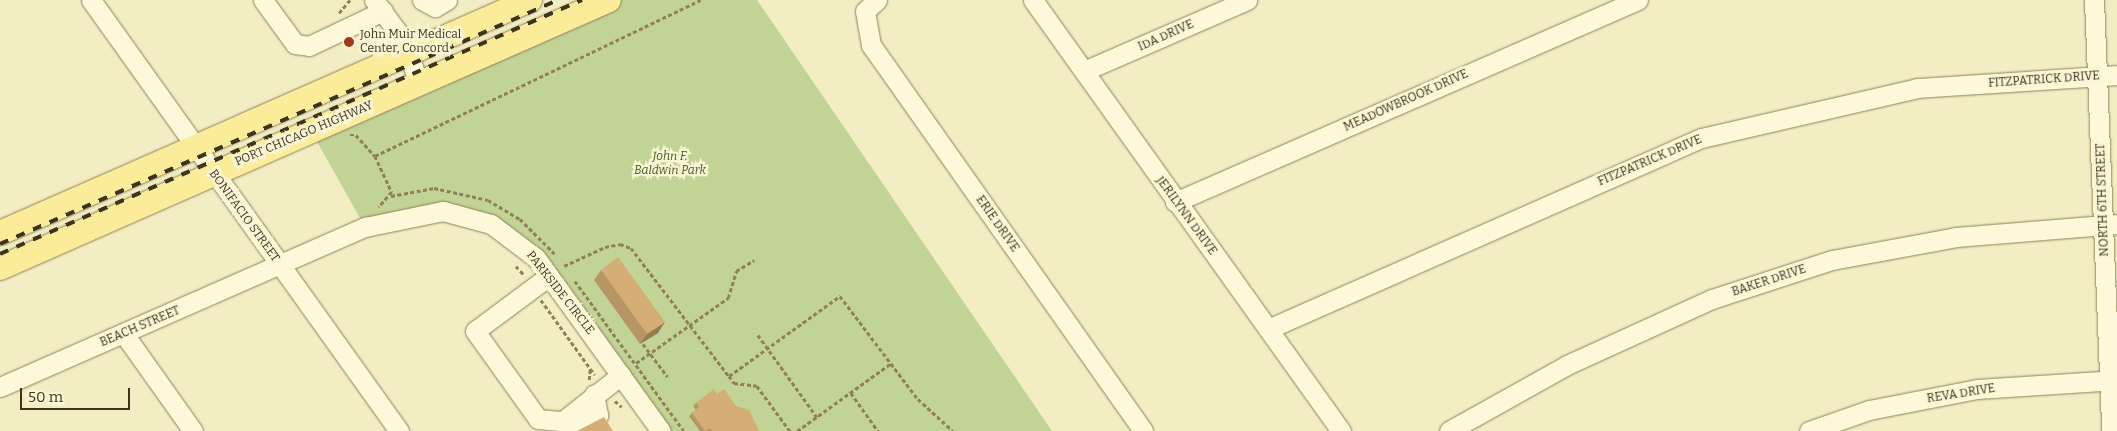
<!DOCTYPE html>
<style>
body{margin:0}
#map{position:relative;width:2117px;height:431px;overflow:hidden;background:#f3edc4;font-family:Bitter,serif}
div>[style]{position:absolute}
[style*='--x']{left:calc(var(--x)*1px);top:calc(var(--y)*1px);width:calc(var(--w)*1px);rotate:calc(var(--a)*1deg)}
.green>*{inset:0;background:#c2d396}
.path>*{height:2.5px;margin-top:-1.25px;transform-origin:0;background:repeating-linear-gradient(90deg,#908058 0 4px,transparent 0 6.5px)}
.roads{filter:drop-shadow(0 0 1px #908058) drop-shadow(0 0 1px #908058)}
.minor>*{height:19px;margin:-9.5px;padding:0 9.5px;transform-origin:9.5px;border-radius:9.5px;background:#fcf8d9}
.major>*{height:24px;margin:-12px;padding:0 12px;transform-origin:12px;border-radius:12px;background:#faec99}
.rail>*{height:4px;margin-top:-2px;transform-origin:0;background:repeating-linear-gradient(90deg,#3f331e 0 9px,transparent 0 18px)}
.wall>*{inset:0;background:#b79665}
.shaded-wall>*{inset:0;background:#957a53}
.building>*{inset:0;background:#d5ae76}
.dots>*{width:14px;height:14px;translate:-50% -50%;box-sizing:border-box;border:2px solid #f9f5d5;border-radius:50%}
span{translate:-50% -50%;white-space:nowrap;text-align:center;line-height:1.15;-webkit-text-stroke:4.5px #f9f5d5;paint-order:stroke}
.poi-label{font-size:12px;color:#3f331e}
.left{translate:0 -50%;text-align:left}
.street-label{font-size:12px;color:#3f331e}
.park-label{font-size:12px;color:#445e22;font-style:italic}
.scale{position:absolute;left:20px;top:388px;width:110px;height:22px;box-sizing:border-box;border:2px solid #3f331e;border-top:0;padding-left:6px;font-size:15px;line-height:18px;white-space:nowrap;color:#3f331e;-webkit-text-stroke:4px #f9f5d5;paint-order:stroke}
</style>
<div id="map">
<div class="green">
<div style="clip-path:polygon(609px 0,757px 0,1052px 431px,661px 431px,536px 258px,470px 216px,365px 227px,311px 131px)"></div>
</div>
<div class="path">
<div style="--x:339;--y:13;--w:17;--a:-50"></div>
<div style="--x:350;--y:135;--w:6;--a:0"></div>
<div style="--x:356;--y:135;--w:28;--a:48"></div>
<div style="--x:375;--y:156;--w:40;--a:65"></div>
<div style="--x:392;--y:192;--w:20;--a:131"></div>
<div style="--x:375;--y:156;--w:361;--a:-25.6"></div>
<div style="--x:391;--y:196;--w:44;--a:-10.5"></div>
<div style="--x:434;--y:188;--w:55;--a:12.5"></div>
<div style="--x:488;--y:200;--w:37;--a:31"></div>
<div style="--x:520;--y:219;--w:49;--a:45"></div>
<div style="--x:516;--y:266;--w:12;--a:48"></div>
<div style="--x:564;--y:266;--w:45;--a:-24.9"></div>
<div style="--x:605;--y:247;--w:15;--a:-11"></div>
<div style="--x:620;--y:244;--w:12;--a:20"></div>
<div style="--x:631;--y:248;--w:161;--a:52.6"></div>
<div style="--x:729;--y:376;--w:137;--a:-35.8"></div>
<div style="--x:840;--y:296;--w:129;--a:52.9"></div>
<div style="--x:918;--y:399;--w:47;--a:42.4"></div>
<div style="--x:575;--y:281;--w:185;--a:54"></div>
<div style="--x:541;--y:300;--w:92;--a:54.2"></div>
<div style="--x:758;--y:335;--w:101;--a:54.3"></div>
<div style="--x:643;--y:344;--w:41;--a:52.9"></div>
<div style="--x:636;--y:363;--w:113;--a:-35.2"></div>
<div style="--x:728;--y:298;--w:28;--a:-73"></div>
<div style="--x:736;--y:271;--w:21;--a:-31"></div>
<div style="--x:729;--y:376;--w:9;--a:54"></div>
<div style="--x:734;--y:383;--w:23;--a:7"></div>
<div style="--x:757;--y:386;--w:56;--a:53.7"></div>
<div style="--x:589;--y:380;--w:12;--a:-85"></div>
<div style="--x:851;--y:393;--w:47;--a:54.6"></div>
<div style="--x:615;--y:401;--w:9;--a:41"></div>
<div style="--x:797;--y:431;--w:115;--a:-35.8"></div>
</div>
<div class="roads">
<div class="minor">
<div style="--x:91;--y:0;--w:530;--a:54.45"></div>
<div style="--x:263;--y:0;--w:54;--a:54"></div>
<div style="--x:295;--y:44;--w:14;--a:8"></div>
<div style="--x:309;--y:46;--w:82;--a:-25.3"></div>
<div style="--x:374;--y:0;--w:51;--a:53.8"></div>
<div style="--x:404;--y:41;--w:46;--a:70.8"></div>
<div style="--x:422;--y:0;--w:15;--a:28"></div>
<div style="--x:435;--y:7;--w:14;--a:-30"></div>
<div style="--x:877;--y:0;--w:16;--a:137"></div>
<div style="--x:865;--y:11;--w:35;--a:80"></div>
<div style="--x:871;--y:45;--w:472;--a:54.8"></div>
<div style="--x:1033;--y:0;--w:530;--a:54.45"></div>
<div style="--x:2094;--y:0;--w:431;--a:87.7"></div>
<div style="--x:1084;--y:71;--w:178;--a:-23.5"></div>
<div style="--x:1175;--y:202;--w:505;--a:-23.57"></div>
<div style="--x:549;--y:276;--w:92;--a:143.4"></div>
<div style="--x:475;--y:331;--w:108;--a:54.4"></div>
<div style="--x:538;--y:419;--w:25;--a:5"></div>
<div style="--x:563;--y:421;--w:74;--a:-38.4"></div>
<div style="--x:1268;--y:329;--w:473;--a:-23.8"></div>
<div style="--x:1701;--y:138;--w:222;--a:-13"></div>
<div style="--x:1917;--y:88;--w:200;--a:-3.7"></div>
<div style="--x:124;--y:334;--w:119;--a:54.6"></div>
<div style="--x:0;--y:387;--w:399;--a:-23.7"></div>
<div style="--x:365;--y:227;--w:80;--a:-11.6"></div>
<div style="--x:443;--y:211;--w:50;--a:15.2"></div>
<div style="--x:491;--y:224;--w:56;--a:37.1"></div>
<div style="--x:536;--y:258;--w:213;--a:54.2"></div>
<div style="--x:563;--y:421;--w:17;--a:13"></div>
<div style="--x:580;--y:425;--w:21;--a:-29"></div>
<div style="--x:598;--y:415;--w:21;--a:-101"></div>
<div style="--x:1449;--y:431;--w:135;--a:-29.2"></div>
<div style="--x:1567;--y:365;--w:159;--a:-24.5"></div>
<div style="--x:1712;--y:299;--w:126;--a:-18"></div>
<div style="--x:1832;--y:260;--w:126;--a:-10.5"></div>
<div style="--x:1956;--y:237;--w:162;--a:-4.6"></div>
<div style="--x:1809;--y:431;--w:64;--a:-19.3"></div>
<div style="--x:1869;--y:410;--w:110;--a:-11"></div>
<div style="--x:1977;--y:389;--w:140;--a:-3.7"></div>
</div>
<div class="major">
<div style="--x:0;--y:233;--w:579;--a:-23.73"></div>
<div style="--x:0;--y:268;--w:665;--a:-23.75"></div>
</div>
</div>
<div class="rail">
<div style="--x:0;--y:244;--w:609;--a:-23.62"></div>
<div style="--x:0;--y:254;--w:635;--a:-23.58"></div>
</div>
<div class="wall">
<div style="clip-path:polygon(601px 270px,658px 333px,640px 344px,594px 280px)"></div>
<div style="clip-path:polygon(717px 394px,736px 406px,759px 431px,700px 431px,689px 416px,692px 413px,696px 410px,693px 406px,696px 403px)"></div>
</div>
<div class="shaded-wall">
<div style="clip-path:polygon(665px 322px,658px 333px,640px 344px,647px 334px)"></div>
</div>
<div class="building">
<div style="clip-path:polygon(618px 257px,665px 322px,647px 334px,601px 270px)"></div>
<div style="clip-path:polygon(714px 389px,717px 394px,724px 389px,736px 406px,749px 410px,759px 431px,712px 431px,710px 428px,705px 431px,692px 413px,699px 407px,696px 403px)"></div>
<div style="clip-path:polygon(604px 417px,613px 431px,577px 431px)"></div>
</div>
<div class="dots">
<div style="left:349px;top:42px;background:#a73621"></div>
</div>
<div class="poi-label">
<span class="left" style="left:360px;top:42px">John Muir Medical<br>Center, Concord</span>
</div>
<div class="street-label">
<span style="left:1166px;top:36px;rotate:-24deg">IDA DRIVE</span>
<span style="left:2044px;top:80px;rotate:-4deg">FITZPATRICK DRIVE</span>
<span style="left:1406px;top:101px;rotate:-24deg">MEADOWBROOK DRIVE</span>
<span style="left:304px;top:134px;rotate:-23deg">PORT CHICAGO HIGHWAY</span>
<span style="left:1650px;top:161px;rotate:-23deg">FITZPATRICK DRIVE</span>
<span style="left:2103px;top:200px;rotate:-92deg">NORTH 6TH STREET</span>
<span style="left:244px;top:216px;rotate:54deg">BONIFACIO STREET</span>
<span style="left:1186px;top:216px;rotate:54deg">JERILYNN DRIVE</span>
<span style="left:997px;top:224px;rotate:55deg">ERIE DRIVE</span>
<span style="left:1769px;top:281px;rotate:-18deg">BAKER DRIVE</span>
<span style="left:560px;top:293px;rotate:52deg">PARKSIDE CIRCLE</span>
<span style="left:140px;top:327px;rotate:-23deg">BEACH STREET</span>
<span style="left:1961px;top:394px;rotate:-9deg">REVA DRIVE</span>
</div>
<div class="park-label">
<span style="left:670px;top:164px">John F.<br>Baldwin Park</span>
</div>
<div class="scale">50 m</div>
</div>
